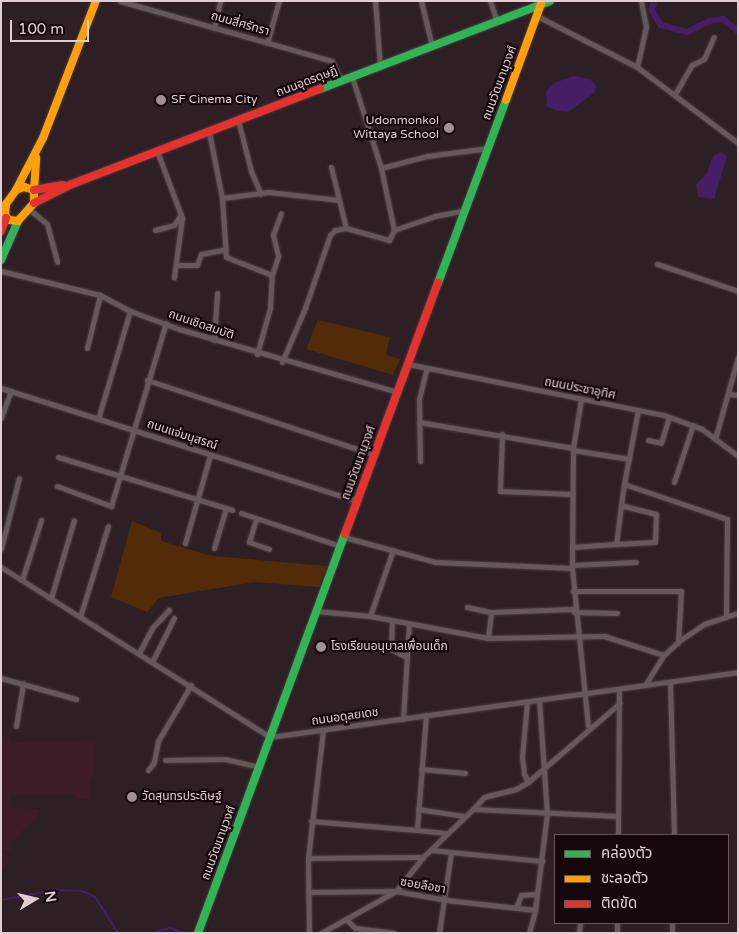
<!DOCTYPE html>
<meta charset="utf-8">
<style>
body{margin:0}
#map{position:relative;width:739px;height:934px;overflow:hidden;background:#2e1f24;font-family:"Varela Round","Noto Sans Thai",sans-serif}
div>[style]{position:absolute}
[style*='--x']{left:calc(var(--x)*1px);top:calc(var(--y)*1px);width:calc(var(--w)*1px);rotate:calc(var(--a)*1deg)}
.built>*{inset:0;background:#3c1c27}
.green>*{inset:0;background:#522c09}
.water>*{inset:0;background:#451f66}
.stream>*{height:2px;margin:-1px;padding:0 1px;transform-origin:1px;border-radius:1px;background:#451f66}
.canal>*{height:5.5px;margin:-2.75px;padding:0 2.75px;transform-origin:2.75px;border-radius:2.75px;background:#451f66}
.roads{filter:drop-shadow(0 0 1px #493d41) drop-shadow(0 0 1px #493d41)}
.street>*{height:5px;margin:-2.5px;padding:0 2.5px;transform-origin:2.5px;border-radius:2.5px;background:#64585b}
.fast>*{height:8px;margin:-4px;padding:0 4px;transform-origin:4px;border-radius:4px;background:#30b455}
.slow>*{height:8px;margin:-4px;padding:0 4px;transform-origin:4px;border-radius:4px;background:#ff9f0a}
.jam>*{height:8px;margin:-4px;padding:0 4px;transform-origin:4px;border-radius:4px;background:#e5322d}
.dots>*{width:14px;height:14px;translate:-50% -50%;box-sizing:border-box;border:2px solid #14080c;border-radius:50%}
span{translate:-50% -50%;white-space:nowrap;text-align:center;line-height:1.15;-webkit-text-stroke:4.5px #14080c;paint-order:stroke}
.street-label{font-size:12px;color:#e0cdd2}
.poi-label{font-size:12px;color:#e0cdd2}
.left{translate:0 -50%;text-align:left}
.right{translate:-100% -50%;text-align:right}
.frame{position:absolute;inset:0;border:2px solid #e0cdd2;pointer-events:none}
.legend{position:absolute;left:554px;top:834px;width:175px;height:90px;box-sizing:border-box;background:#14080c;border:1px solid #66575b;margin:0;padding:6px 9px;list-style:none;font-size:15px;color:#e0cdd2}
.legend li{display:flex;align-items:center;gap:10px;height:25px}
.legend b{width:25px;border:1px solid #66575b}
.north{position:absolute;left:10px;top:874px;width:50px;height:50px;-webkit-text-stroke:4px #14080c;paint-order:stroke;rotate:81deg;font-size:14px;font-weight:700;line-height:20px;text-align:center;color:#e0cdd2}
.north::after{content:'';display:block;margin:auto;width:18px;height:22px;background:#e0cdd2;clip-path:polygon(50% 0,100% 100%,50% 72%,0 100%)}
.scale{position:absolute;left:10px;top:20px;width:79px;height:22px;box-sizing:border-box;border:2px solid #e0cdd2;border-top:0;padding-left:6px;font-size:15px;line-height:18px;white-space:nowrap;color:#e0cdd2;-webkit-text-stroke:4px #14080c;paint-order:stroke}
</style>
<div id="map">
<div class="built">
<div style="clip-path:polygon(9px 736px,10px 743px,95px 740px,95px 777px,90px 778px,91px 799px,76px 799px,75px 794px,11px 795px,12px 808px,40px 809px,39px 815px,12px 841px,12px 850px,3px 851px,10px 861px,1px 871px,1px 737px)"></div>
</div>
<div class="green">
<div style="clip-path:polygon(318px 320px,390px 337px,386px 355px,400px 359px,393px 375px,306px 349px)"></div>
<div style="clip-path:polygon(132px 521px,161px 533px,161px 541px,212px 556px,327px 566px,319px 587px,255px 582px,159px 598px,147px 612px,111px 597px)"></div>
</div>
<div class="water">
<div style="clip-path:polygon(573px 76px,590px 79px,596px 86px,594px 93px,568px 112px,557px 111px,547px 106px,546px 91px,554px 83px)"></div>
<div style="clip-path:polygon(721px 152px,727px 156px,714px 199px,698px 197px,696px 185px,707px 173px,713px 156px)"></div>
</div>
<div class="stream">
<div style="--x:1;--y:900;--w:56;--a:-10.3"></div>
<div style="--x:56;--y:890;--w:26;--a:2"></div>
<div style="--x:82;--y:891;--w:14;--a:25"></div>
<div style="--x:95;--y:897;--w:43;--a:57.4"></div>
<div style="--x:153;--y:933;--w:18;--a:-16"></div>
<div style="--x:170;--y:928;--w:16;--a:18"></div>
</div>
<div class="canal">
<div style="--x:655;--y:1;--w:9;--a:108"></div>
<div style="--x:652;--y:10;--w:17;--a:59"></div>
<div style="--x:661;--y:25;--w:27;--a:15"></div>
<div style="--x:687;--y:32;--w:25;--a:-26"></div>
<div style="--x:710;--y:21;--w:13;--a:-9"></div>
<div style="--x:723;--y:19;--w:19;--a:39"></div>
</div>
<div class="roads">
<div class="street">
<div style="--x:120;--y:1;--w:220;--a:15.8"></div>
<div style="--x:332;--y:61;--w:22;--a:66"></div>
<div style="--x:375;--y:1;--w:65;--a:85.6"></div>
<div style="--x:421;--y:1;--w:46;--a:76.3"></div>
<div style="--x:490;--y:1;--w:21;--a:71"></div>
<div style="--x:537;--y:16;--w:112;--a:27"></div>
<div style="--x:637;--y:67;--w:126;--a:37"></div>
<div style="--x:214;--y:28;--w:28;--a:-77"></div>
<div style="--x:267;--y:43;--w:44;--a:-74.1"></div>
<div style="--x:637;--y:67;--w:41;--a:-77.3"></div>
<div style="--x:646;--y:27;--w:26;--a:-101"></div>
<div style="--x:352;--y:77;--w:96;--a:72.3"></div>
<div style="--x:381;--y:168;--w:63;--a:78.2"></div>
<div style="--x:394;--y:230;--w:43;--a:-18.9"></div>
<div style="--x:435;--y:216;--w:31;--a:-11"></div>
<div style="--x:675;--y:94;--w:34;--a:-60"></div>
<div style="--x:692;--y:65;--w:13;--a:-27"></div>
<div style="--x:704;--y:59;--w:24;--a:-66"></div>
<div style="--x:238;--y:120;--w:53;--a:75.7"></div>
<div style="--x:251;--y:171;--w:25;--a:67"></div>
<div style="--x:209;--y:132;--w:67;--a:78.9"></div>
<div style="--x:222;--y:198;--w:59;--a:86.1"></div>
<div style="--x:226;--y:257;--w:49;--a:21.4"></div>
<div style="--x:157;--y:151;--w:72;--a:69.5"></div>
<div style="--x:182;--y:218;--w:60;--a:97.7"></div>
<div style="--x:331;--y:167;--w:63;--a:76.2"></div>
<div style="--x:381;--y:168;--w:48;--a:-14.6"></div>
<div style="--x:427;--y:156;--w:62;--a:-7.5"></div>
<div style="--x:222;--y:198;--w:47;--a:-7.3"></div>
<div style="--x:269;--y:192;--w:70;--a:6.5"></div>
<div style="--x:30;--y:210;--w:22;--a:39"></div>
<div style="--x:47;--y:224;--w:39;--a:75"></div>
<div style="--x:155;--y:230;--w:20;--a:-15"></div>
<div style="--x:174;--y:225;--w:13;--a:-58"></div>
<div style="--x:657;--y:264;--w:85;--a:18.4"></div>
<div style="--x:176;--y:265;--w:21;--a:0"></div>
<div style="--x:197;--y:265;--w:12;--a:-70"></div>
<div style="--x:201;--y:254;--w:25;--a:-11"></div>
<div style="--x:1;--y:271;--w:102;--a:13.6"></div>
<div style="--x:100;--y:295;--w:34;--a:28"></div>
<div style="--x:130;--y:311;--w:52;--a:20.2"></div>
<div style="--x:179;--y:329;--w:227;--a:16.1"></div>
<div style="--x:214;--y:340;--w:47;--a:-86.3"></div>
<div style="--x:87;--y:348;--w:55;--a:-76.2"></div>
<div style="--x:257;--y:354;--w:48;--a:-74.2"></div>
<div style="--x:270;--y:308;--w:33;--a:-87"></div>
<div style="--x:272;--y:275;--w:20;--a:-72"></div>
<div style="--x:278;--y:256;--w:22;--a:-103"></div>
<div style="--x:273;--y:235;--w:23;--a:-70"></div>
<div style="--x:282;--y:362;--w:59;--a:-66.9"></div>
<div style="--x:305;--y:308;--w:77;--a:-71.1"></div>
<div style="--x:330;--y:235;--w:7;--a:-45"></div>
<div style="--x:335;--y:230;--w:11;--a:-10"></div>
<div style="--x:346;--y:228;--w:45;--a:15.6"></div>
<div style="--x:389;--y:240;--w:11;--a:-63"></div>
<div style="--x:408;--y:364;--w:261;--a:11.3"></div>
<div style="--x:664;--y:415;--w:40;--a:20.2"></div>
<div style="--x:702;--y:429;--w:45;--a:36.9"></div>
<div style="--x:147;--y:380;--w:240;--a:18.2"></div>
<div style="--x:1;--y:388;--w:374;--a:17.6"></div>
<div style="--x:729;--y:394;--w:9;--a:6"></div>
<div style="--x:581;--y:400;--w:49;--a:99.5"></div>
<div style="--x:573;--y:448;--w:120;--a:90.5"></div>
<div style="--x:572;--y:568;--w:158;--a:84.2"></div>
<div style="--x:638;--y:410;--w:75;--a:100.7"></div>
<div style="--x:624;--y:484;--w:109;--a:18.8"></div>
<div style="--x:727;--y:519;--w:96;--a:90.6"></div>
<div style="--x:1;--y:418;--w:29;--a:-70"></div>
<div style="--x:98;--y:419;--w:113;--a:-73.5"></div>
<div style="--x:419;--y:422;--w:156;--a:9.6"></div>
<div style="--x:502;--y:434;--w:57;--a:92"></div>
<div style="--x:500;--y:491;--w:73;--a:2.4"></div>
<div style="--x:715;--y:439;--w:85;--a:-74.3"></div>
<div style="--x:648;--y:440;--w:13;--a:13"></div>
<div style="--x:661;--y:443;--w:27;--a:-73"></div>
<div style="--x:573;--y:450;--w:57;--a:9.1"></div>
<div style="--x:58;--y:457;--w:182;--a:16.9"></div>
<div style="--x:420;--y:461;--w:62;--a:-90.9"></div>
<div style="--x:419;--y:399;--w:32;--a:-76"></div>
<div style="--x:674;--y:482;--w:60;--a:-71.6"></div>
<div style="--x:57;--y:486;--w:58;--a:20.3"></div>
<div style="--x:111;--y:506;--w:191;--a:-73.3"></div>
<div style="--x:621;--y:505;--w:21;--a:-82"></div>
<div style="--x:241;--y:513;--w:104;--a:18.4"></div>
<div style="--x:256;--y:519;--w:24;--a:107"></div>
<div style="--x:249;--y:542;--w:21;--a:19"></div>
<div style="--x:344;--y:537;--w:94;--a:15.4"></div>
<div style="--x:435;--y:562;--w:137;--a:2.5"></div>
<div style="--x:185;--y:543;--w:91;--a:-74.1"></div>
<div style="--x:572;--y:547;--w:44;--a:-3.9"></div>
<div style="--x:616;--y:544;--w:39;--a:-3"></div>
<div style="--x:655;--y:542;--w:28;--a:-88"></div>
<div style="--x:656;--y:514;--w:36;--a:-166"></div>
<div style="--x:621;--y:505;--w:39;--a:97"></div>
<div style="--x:214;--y:548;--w:42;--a:-73.3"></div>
<div style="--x:1;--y:549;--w:73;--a:-75.8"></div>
<div style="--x:572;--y:565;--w:64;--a:-2.7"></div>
<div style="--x:1;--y:567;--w:318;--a:32.3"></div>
<div style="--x:270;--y:737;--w:472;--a:-7.9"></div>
<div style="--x:22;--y:580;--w:63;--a:-72.4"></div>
<div style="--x:573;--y:591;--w:108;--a:0"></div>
<div style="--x:681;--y:591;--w:52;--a:93.3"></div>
<div style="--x:51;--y:598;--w:81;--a:-73.6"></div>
<div style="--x:467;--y:607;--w:25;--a:12"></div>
<div style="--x:316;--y:611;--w:54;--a:5.3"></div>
<div style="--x:370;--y:616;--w:120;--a:10.6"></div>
<div style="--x:488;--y:638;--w:116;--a:-1"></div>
<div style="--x:604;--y:636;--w:63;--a:17.6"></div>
<div style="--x:574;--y:612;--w:43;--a:1.3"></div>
<div style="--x:370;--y:616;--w:70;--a:-70.8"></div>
<div style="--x:80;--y:617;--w:95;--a:-72.9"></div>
<div style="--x:392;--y:620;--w:29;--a:92"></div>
<div style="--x:391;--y:649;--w:17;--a:28"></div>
<div style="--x:488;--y:638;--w:26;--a:-83"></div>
<div style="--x:491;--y:612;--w:83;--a:-2.1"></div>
<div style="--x:140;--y:651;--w:26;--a:-62"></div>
<div style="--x:152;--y:628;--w:25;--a:-47"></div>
<div style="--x:153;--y:660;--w:47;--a:-63.4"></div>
<div style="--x:1;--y:678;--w:78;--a:15.6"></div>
<div style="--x:670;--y:682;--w:153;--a:88.5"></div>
<div style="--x:645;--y:685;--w:36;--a:-58"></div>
<div style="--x:664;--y:655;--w:21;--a:-43"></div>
<div style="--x:679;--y:641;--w:30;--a:-34"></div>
<div style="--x:704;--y:624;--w:36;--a:-18"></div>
<div style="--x:527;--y:702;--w:55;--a:95.2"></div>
<div style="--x:522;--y:757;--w:17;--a:83"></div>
<div style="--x:524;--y:774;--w:9;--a:63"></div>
<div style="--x:426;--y:715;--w:115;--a:94.5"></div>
<div style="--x:417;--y:830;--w:30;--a:6"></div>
<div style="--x:403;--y:719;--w:96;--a:-86.4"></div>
<div style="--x:16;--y:726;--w:43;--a:-80.5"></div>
<div style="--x:165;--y:760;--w:60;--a:-1"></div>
<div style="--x:225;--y:759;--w:35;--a:13"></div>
<div style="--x:421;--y:769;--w:44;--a:5.2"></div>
<div style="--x:148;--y:770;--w:10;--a:-53"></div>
<div style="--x:154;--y:762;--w:21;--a:-79"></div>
<div style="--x:158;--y:741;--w:65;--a:-59.5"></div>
<div style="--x:418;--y:809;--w:47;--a:8.7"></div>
<div style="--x:473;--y:809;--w:16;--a:-47"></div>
<div style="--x:484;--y:797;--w:33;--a:-14"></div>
<div style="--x:516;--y:789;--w:14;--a:-30"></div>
<div style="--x:528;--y:782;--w:121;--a:-40.7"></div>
<div style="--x:311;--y:821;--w:106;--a:4.9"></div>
<div style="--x:618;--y:835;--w:146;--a:-89.6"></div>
<div style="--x:431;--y:850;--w:112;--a:5.7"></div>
<div style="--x:308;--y:858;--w:115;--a:-0.5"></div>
<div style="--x:308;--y:892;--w:88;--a:-0.7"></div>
<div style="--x:396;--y:891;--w:51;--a:10.2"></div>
<div style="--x:446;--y:900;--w:90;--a:6.4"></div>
<div style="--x:516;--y:908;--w:14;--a:-69"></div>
<div style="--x:521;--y:895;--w:16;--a:-4"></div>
<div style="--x:346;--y:919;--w:13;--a:45"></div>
<div style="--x:355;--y:928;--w:39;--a:7"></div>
<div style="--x:309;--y:933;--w:75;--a:-90.8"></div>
<div style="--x:308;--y:858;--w:129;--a:-83.3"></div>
<div style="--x:321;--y:933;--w:86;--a:-29.2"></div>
<div style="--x:396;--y:891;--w:43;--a:-51.5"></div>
<div style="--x:423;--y:857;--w:69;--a:-43.8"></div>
<div style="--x:473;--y:809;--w:145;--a:2.8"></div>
<div style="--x:439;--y:933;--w:81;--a:-81.5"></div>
<div style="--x:529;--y:933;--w:24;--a:-75"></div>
<div style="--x:535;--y:910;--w:97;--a:-82.9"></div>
<div style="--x:547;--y:814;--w:114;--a:-94"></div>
<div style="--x:579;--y:933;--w:10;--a:-84"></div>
<div style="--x:617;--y:933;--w:10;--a:-90"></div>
<div style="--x:672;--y:933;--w:10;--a:-90"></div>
</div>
<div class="fast">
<div style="--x:320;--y:89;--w:246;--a:-20.9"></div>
<div style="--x:1;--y:260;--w:43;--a:-66.4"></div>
<div style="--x:438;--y:283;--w:195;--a:-69.6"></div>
<div style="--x:198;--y:933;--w:425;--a:-69.8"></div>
</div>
<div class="slow">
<div style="--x:506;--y:100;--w:105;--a:-70"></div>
<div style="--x:24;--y:187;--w:10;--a:17"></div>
<div style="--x:34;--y:190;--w:13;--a:90"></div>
<div style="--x:34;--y:203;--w:24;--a:132"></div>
<div style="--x:18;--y:221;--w:9;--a:-174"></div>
<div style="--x:9;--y:220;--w:6;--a:-129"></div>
<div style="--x:5;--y:215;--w:11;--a:-85"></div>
<div style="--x:6;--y:204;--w:17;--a:-54"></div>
<div style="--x:16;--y:190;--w:9;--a:-21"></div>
<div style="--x:16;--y:190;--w:59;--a:-62.6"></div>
<div style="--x:43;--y:138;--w:147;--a:-68.9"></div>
<div style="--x:34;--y:190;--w:32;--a:-86"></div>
</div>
<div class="jam">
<div style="--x:34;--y:190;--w:29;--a:-10"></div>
<div style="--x:34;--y:203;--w:42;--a:-26.6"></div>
<div style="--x:72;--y:184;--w:266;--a:-21"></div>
<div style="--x:1;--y:231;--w:14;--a:-69"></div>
<div style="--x:345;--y:534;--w:268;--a:-69.7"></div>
</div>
</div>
<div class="dots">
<div style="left:161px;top:100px;background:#a29095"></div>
<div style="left:449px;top:128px;background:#a29095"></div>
<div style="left:321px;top:647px;background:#a29095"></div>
<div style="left:132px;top:797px;background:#a29095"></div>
</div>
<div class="street-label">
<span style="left:240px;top:24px;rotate:16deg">ถนนสี่ศรัทรา</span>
<span style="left:307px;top:82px;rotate:-21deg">ถนนอุดรดุษฎี</span>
<span style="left:500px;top:83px;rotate:-70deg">ถนนวัฒนานุวงศ์</span>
<span style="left:201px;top:325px;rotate:19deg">ถนนเชิดสมบัติ</span>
<span style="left:580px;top:389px;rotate:11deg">ถนนประชาอุทิศ</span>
<span style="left:182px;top:435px;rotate:18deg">ถนนแจ่มนุสรณ์</span>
<span style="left:359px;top:463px;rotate:-70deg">ถนนวัฒนานุวงศ์</span>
<span style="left:345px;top:717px;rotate:-8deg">ถนนอดุลยเดช</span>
<span style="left:219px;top:843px;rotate:-70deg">ถนนวัฒนานุวงศ์</span>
<span style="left:423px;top:886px;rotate:10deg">ซอยลือชา</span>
</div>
<div class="poi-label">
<span class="left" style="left:171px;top:100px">SF Cinema City</span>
<span class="right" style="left:439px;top:128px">Udonmonkol<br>Wittaya School</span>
<span class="left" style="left:331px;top:647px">โรงเรียนอนุบาลเพื่อนเด็ก</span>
<span class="left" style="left:142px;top:797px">วัดสุนทรประดิษฐ์</span>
</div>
<div class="frame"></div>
<ul class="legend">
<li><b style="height:6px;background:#30b455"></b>คล่องตัว</li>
<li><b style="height:6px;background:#ff9f0a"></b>ชะลอตัว</li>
<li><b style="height:6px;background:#e5322d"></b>ติดขัด</li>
</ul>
<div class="north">N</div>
<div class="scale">100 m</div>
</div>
